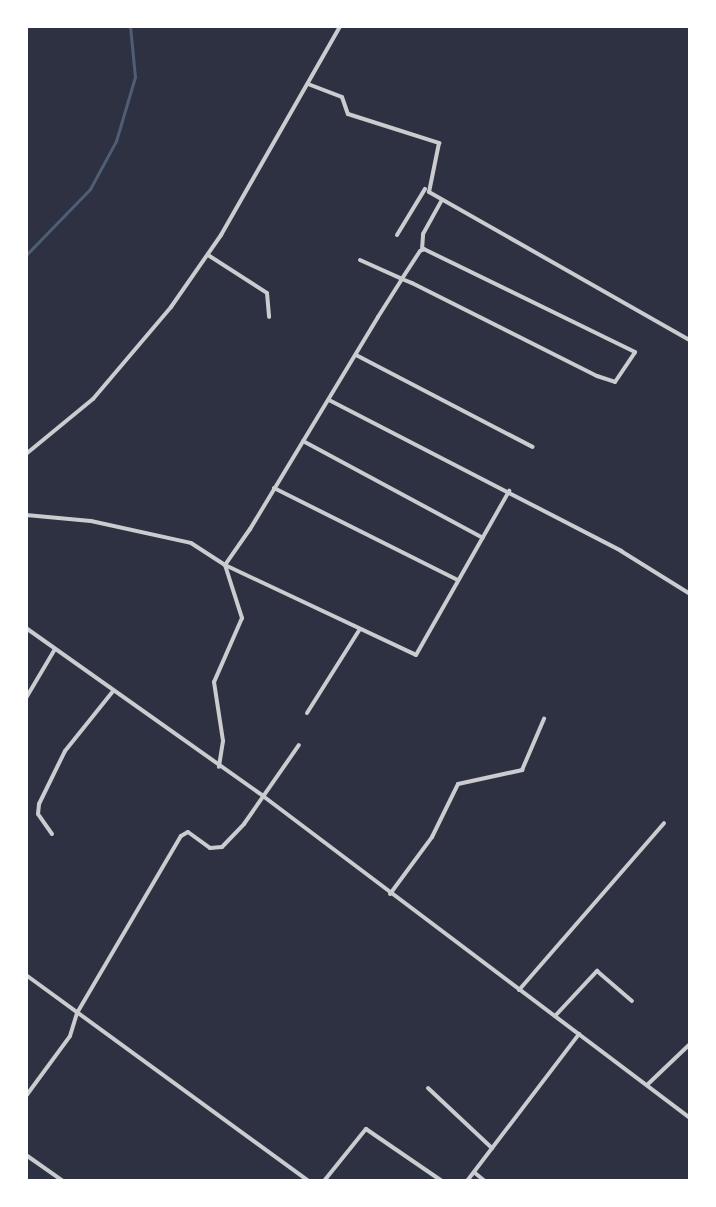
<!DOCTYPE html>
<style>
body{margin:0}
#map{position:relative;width:716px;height:1207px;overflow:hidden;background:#2d3142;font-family:"Playfair Display",serif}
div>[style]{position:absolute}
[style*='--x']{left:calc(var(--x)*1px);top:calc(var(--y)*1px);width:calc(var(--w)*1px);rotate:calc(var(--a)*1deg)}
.stream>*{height:3px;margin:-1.5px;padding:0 1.5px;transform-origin:1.5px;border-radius:1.5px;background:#4f5d75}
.minor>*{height:4px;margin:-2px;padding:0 2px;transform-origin:2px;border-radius:2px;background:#caccd0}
span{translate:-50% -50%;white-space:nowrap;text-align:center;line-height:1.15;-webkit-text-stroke:6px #fff;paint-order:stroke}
.frame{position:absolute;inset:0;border:28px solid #fff;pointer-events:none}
</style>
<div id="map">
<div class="stream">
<div style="--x:26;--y:255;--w:92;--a:-45.9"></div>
<div style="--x:90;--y:189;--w:55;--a:-61.6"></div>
<div style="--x:116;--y:141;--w:67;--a:-73.5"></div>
<div style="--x:135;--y:77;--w:51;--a:-95.6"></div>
</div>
<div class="minor">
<div style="--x:308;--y:84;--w:36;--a:21"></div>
<div style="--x:342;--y:97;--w:18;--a:71"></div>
<div style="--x:348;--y:114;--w:96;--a:17.7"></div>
<div style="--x:439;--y:143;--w:50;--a:101.5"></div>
<div style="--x:429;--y:192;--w:300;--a:29.6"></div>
<div style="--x:397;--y:235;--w:54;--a:-58.7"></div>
<div style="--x:422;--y:250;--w:16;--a:-86"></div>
<div style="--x:423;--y:234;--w:39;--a:-61"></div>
<div style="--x:208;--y:255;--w:70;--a:32.8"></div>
<div style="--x:267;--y:293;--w:24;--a:85"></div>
<div style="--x:360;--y:260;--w:46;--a:24.3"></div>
<div style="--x:402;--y:279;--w:11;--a:22"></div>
<div style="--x:412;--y:283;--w:207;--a:26.7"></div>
<div style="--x:597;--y:376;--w:19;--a:18"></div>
<div style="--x:615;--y:382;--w:36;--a:-56"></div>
<div style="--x:635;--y:352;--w:235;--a:-154"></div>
<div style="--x:424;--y:249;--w:4;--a:153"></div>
<div style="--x:420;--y:251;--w:33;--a:123"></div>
<div style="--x:402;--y:279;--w:45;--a:122.3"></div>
<div style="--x:378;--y:317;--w:248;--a:121.1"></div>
<div style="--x:250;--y:529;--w:44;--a:124.8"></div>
<div style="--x:225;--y:565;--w:211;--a:25.2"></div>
<div style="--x:416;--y:655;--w:189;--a:-60.4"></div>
<div style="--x:356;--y:355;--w:199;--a:27.5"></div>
<div style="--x:329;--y:400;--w:329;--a:27.3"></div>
<div style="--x:621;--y:551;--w:81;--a:31.9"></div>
<div style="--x:303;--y:441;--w:204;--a:28.3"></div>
<div style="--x:26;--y:454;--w:87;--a:-39.4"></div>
<div style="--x:93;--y:399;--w:121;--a:-49.7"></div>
<div style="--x:171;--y:307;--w:88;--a:-55.2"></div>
<div style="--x:221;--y:235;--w:241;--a:-60.3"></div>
<div style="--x:274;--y:488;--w:206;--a:26.6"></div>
<div style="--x:26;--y:515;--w:65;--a:5.3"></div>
<div style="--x:91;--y:521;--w:102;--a:12.4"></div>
<div style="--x:191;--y:543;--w:40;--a:32.9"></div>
<div style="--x:225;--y:565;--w:56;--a:72.2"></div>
<div style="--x:242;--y:618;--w:70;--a:113.6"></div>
<div style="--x:214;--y:682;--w:60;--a:81.3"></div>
<div style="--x:223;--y:741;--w:26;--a:99"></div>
<div style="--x:26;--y:628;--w:291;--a:35.3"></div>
<div style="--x:263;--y:796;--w:535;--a:37.02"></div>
<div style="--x:26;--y:698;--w:57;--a:-59.4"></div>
<div style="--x:307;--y:713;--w:99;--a:-57.8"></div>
<div style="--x:52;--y:834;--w:24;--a:-125"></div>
<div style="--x:38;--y:814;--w:10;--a:-84"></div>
<div style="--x:39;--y:804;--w:59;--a:-63.9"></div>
<div style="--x:65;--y:751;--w:77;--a:-51.3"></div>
<div style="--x:390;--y:894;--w:71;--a:-53.6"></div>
<div style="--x:432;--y:837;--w:59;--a:-63.9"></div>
<div style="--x:458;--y:784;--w:66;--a:-12.3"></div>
<div style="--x:522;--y:770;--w:56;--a:-66.7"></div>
<div style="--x:26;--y:975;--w:350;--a:36.1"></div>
<div style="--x:519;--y:990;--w:221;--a:-49"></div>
<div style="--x:555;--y:1016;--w:62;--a:-47"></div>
<div style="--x:597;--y:971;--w:46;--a:40.6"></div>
<div style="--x:647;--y:1085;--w:59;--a:-43.6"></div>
<div style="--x:428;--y:1088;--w:88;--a:43.2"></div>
<div style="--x:26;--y:1096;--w:74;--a:-53.7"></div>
<div style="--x:70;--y:1036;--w:24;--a:-73"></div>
<div style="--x:77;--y:1013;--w:205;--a:-59.6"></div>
<div style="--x:181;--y:836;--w:8;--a:-30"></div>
<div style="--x:188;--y:832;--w:27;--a:36"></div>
<div style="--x:210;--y:848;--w:12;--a:-5"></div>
<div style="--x:222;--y:847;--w:32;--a:-46"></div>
<div style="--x:244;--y:824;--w:96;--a:-55.2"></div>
<div style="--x:26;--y:1155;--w:45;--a:35.1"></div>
<div style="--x:475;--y:1173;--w:13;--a:39"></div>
<div style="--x:324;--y:1181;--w:67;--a:-51.1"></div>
<div style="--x:366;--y:1129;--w:92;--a:34.4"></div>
<div style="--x:467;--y:1181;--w:185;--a:-52.7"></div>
</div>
<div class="frame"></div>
</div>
